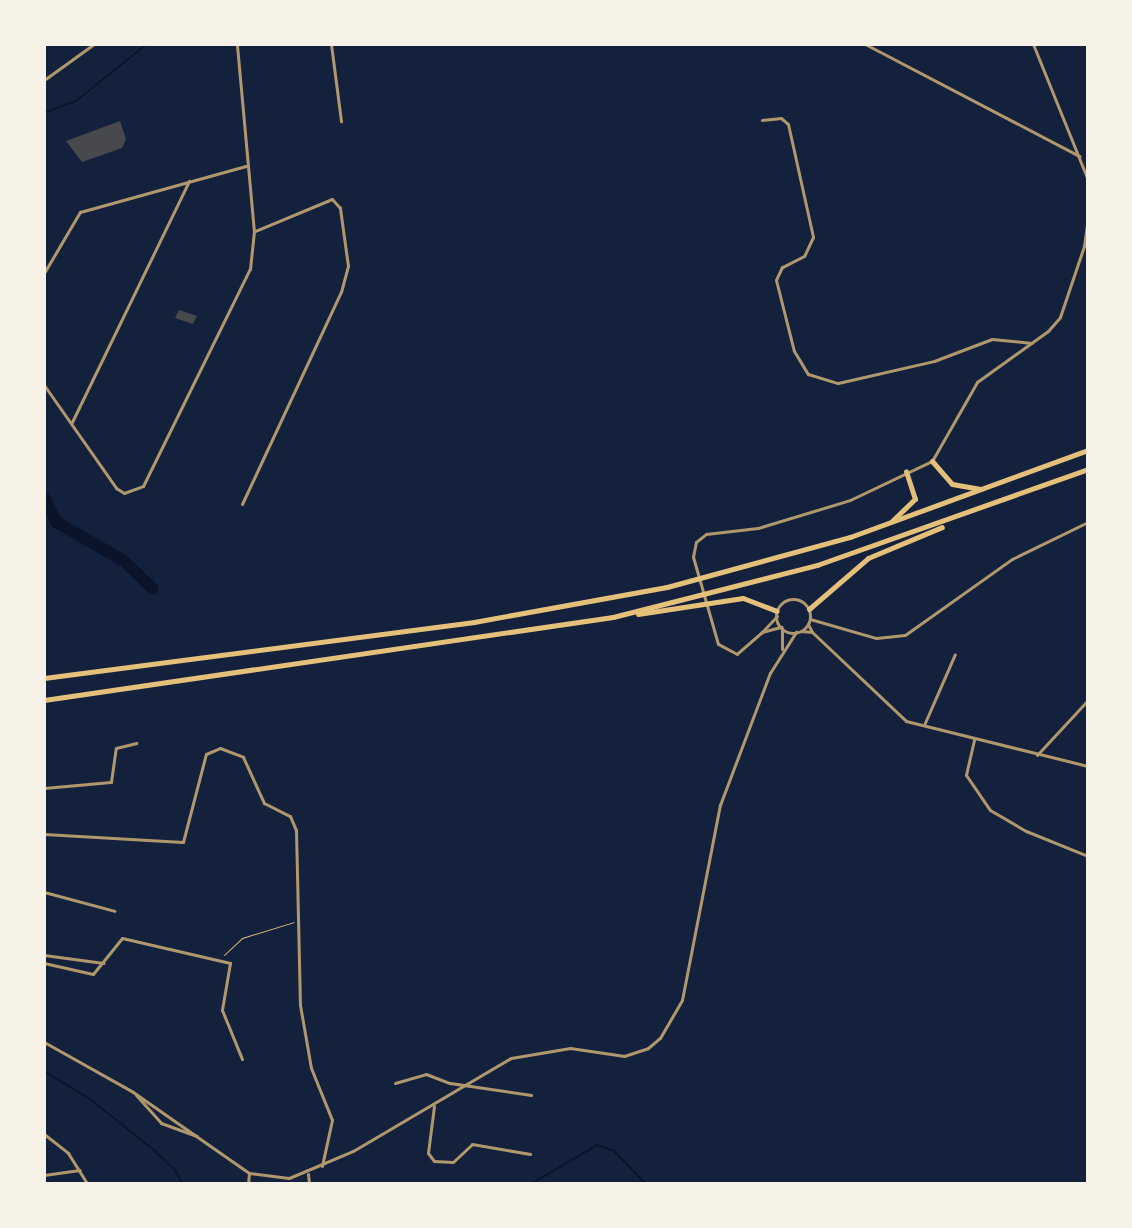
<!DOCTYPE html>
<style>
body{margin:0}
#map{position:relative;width:1132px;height:1228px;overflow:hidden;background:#14213d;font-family:Poppins,sans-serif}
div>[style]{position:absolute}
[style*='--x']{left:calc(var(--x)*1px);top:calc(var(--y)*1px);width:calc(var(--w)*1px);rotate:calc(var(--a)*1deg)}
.stream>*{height:2px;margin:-1px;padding:0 1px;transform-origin:1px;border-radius:1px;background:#0b132b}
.river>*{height:12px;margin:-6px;padding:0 6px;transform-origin:6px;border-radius:6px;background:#0b132b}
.building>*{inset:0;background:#48494c}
.path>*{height:1px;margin:-0.5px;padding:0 0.5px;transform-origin:0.5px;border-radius:0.5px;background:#e5c07b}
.minor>*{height:3px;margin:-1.5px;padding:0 1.5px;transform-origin:1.5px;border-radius:1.5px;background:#b1986c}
.tertiary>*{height:3px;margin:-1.5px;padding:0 1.5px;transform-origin:1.5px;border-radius:1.5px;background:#b1986c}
.tertiary>.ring{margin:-1.5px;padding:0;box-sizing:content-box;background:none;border:3px solid #b1986c;border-radius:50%}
.motorway>*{height:5px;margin:-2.5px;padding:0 2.5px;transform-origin:2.5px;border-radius:2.5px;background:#e5c07b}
span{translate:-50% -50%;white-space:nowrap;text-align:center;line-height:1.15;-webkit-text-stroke:8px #f6f1e7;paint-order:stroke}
.frame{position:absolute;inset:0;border:46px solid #f6f1e7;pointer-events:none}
</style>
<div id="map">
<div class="stream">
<div style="--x:44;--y:113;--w:34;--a:-21"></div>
<div style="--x:76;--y:101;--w:91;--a:-38.8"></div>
<div style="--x:44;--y:1071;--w:54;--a:31.3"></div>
<div style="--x:90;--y:1099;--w:82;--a:38.6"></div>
<div style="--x:154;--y:1150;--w:30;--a:44"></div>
<div style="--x:176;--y:1171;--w:14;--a:65"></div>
<div style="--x:531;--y:1184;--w:77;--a:-30.6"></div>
<div style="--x:597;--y:1145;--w:18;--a:19"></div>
<div style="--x:614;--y:1151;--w:46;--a:45.9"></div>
</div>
<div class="river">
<div style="--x:44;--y:497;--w:28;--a:64"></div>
<div style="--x:56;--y:522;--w:78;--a:29.8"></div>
<div style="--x:124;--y:561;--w:40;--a:44"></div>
</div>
<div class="building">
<div style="clip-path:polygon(120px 121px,126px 139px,122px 148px,82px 162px,66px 141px)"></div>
<div style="clip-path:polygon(179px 310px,197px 316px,193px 324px,175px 318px)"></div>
</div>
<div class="path">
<div style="--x:224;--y:955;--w:25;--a:-43"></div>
<div style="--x:242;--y:938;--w:54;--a:-17.1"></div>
</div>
<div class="minor">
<div style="--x:331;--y:44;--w:78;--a:82.6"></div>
<div style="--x:865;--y:44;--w:242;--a:27.6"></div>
<div style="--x:1033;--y:44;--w:147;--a:68"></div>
<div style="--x:44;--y:80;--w:62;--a:-35.8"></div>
<div style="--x:762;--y:120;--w:19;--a:-6"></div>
<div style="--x:781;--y:118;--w:9;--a:41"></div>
<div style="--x:788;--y:124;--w:116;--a:77.5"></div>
<div style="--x:813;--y:237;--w:21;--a:115"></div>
<div style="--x:804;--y:256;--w:25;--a:153"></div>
<div style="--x:782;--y:267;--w:14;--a:115"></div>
<div style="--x:776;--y:280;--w:73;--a:75.8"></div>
<div style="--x:794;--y:351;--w:27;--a:59"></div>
<div style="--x:808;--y:374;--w:31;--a:17"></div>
<div style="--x:838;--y:383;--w:98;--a:-12.9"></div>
<div style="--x:934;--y:361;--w:62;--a:-20.8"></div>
<div style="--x:992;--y:339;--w:40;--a:5.7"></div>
<div style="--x:44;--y:273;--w:71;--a:-59.5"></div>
<div style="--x:80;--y:212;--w:172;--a:-15.5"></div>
<div style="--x:44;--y:385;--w:126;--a:55"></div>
<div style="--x:116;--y:488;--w:9;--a:32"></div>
<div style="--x:124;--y:493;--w:20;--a:-20"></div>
<div style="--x:143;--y:486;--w:242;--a:-63.8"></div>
<div style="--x:250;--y:269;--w:37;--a:-84"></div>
<div style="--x:254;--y:232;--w:189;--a:-95.2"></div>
<div style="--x:72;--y:422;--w:268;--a:-64.1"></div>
<div style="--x:242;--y:504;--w:234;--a:-65"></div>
<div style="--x:341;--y:292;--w:27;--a:-75"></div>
<div style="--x:348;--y:266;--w:59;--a:-97.9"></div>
<div style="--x:340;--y:208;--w:12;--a:-132"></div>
<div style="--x:332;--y:199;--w:83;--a:157.4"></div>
<div style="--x:777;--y:616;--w:22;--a:133"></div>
<div style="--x:762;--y:632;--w:20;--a:-15"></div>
<div style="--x:801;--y:631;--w:11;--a:5"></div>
<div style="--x:812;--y:632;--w:9;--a:-117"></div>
<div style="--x:762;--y:632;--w:33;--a:139"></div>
<div style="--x:737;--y:654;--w:21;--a:-152"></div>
<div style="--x:718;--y:644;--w:91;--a:-106"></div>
<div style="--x:693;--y:557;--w:15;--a:-79"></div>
<div style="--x:696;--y:542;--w:13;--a:-39"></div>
<div style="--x:706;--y:534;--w:52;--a:-6.6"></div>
<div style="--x:758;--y:528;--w:96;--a:-16.9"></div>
<div style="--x:850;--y:500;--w:91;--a:-25.4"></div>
<div style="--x:932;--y:461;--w:91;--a:-60.3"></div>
<div style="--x:977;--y:382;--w:87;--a:-35.7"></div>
<div style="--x:1048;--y:331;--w:18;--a:-49"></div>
<div style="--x:1060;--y:317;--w:75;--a:-71.3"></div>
<div style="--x:1084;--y:246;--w:28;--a:-82"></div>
<div style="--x:812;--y:632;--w:129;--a:43.4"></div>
<div style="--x:906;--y:721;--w:187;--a:13.9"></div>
<div style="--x:924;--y:725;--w:77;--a:-66.4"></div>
<div style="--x:974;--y:740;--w:36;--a:103"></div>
<div style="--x:966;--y:775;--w:42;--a:55.6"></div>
<div style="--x:990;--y:810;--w:42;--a:30.3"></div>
<div style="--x:1026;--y:831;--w:67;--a:22"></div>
<div style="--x:1037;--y:755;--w:75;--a:-47.2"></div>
<div style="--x:44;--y:788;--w:67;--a:-5.1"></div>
<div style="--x:111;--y:782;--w:34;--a:-82"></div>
<div style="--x:116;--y:748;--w:21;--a:-14"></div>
<div style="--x:44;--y:834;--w:139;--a:3.3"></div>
<div style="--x:183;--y:842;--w:91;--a:-75.4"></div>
<div style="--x:206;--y:754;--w:15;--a:-23"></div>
<div style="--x:220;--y:748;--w:25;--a:21"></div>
<div style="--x:243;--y:757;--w:51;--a:65.5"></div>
<div style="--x:264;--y:803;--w:29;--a:27"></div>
<div style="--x:290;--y:816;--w:15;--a:67"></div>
<div style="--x:296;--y:830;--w:175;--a:88.7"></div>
<div style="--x:300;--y:1005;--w:64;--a:80.1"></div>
<div style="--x:311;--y:1068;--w:56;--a:68"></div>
<div style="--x:332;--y:1120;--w:47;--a:102.3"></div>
<div style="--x:44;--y:892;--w:73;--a:15"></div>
<div style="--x:44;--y:955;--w:60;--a:7.7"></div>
<div style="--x:44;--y:963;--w:50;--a:12.7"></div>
<div style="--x:93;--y:974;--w:46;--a:-51.1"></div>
<div style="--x:122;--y:938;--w:111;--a:13"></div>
<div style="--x:230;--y:963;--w:48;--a:99.7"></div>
<div style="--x:222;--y:1010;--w:53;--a:67.8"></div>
<div style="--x:395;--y:1083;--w:32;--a:-16"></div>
<div style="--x:426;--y:1074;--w:26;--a:21"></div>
<div style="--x:450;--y:1083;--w:82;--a:8.4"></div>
<div style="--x:434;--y:1106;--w:47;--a:97.3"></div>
<div style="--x:428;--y:1153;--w:10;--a:53"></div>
<div style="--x:434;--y:1161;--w:19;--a:3"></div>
<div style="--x:453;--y:1162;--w:26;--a:-43"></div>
<div style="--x:472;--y:1144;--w:59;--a:9.8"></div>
<div style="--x:44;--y:1134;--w:31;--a:38"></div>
<div style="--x:68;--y:1153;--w:36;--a:58"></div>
<div style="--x:308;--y:1174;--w:10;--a:84"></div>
<div style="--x:44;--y:1175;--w:36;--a:-8"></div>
</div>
<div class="tertiary">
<div class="ring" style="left:776px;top:599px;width:31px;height:31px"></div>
<div style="--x:810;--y:619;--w:69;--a:16.1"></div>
<div style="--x:876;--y:638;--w:29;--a:-6"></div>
<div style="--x:905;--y:635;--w:131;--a:-35.4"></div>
<div style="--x:1012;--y:559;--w:85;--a:-26"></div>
<div style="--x:782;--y:628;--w:21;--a:90"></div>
<div style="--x:44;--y:1042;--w:102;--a:29.3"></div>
<div style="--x:133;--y:1092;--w:141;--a:34.9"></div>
<div style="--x:249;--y:1173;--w:40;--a:7.1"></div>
<div style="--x:289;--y:1178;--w:69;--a:-22.9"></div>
<div style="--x:353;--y:1151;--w:183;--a:-30.5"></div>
<div style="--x:511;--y:1058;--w:60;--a:-9.6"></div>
<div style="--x:570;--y:1048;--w:55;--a:8.4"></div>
<div style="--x:624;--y:1056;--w:25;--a:-18"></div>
<div style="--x:648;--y:1048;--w:16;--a:-40"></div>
<div style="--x:660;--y:1038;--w:44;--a:-59.9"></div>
<div style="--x:682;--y:1000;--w:199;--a:-79"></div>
<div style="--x:720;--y:805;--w:141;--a:-69.3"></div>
<div style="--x:770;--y:673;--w:49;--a:-57.6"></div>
<div style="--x:136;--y:1095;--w:38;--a:48"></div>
<div style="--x:161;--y:1123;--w:38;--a:20"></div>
<div style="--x:248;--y:1184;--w:11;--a:-85"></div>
</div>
<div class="motorway">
<div style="--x:932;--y:461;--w:30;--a:49"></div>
<div style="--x:952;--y:484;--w:29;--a:10"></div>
<div style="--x:892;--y:521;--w:32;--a:-44"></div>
<div style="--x:915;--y:499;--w:29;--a:-108"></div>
<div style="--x:809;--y:609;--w:78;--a:-40.8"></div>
<div style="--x:868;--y:558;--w:80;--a:-22.7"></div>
<div style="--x:638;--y:614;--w:106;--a:-8.7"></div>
<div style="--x:743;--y:598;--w:36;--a:21"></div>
<div style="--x:44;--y:678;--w:434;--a:-7.4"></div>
<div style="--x:474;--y:622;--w:196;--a:-10.3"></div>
<div style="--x:667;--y:587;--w:190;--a:-15.3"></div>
<div style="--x:850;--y:537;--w:253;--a:-20.1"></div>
<div style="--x:44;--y:700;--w:575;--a:-8.3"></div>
<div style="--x:613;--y:617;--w:211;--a:-14.3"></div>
<div style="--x:817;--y:565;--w:288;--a:-19.5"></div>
</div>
<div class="frame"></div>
</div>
